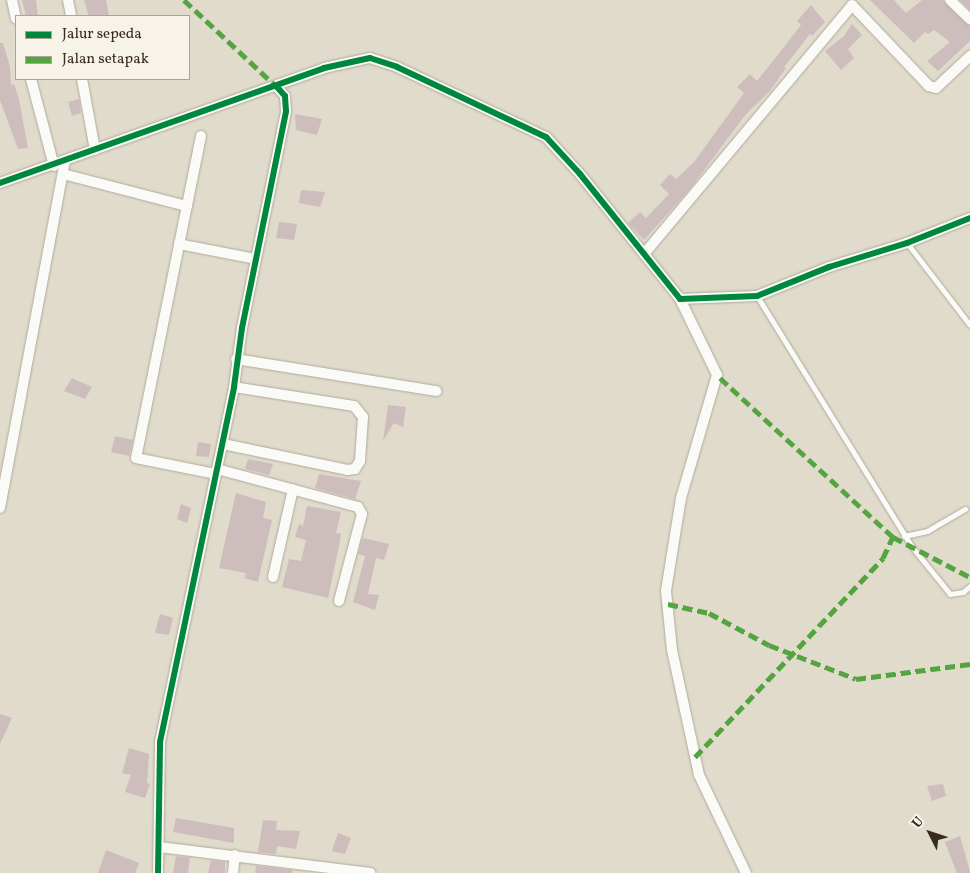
<!DOCTYPE html>
<style>
body{margin:0}
#map{position:relative;width:970px;height:873px;overflow:hidden;background:#e0dbca;font-family:Vollkorn,serif}
div>[style]{position:absolute}
[style*='--x']{left:calc(var(--x)*1px);top:calc(var(--y)*1px);width:calc(var(--w)*1px);rotate:calc(var(--a)*1deg)}
.building>*{inset:0;background:#cebdbd}
.roads{filter:drop-shadow(0 0 1px #afaa9e) drop-shadow(0 0 1px #afaa9e)}
.service>*{height:5px;margin:-2.5px;padding:0 2.5px;transform-origin:2.5px;border-radius:2.5px;background:#fafaf7}
.minor>*{height:10px;margin:-5px;padding:0 5px;transform-origin:5px;border-radius:5px;background:#fafaf7}
.quiet>*{height:5px;margin-top:-2.5px;transform-origin:0;background:repeating-linear-gradient(90deg,#54a441 0 10px,transparent 0 15px)}
.cycleway>*{height:6px;margin:-3px;padding:0 3px;transform-origin:3px;border-radius:3px;background:#00873e}
span{translate:-50% -50%;white-space:nowrap;text-align:center;line-height:1.15;-webkit-text-stroke:5px #f7f3e8;paint-order:stroke}
.legend{position:absolute;left:15px;top:15px;width:175px;height:65px;box-sizing:border-box;background:#f7f3e8;border:1px solid #aca397;margin:0;padding:6px 9px;list-style:none;font-size:15px;color:#3b2a1e}
.legend li{display:flex;align-items:center;gap:10px;height:25px}
.legend b{width:25px;border:1px solid #aca397}
.north{position:absolute;left:905px;top:808px;width:50px;height:50px;-webkit-text-stroke:4px #f7f3e8;paint-order:stroke;rotate:311deg;font-size:14px;font-weight:700;line-height:20px;text-align:center;color:#3b2a1e}
.north::after{content:'';display:block;margin:auto;width:18px;height:22px;background:#3b2a1e;clip-path:polygon(50% 0,100% 100%,50% 72%,0 100%)}
</style>
<div id="map">
<div class="building">
<div style="clip-path:polygon(22px 0,36px 0,38px 16px,26px 16px)"></div>
<div style="clip-path:polygon(84px 0,106px 0,109px 16px,89px 16px)"></div>
<div style="clip-path:polygon(870px 0,894px 0,906px 13px,922px 0,943px 0,970px 26px,970px 41px,938px 71px,927px 61px,950px 42px,934px 30px,928px 34px,925px 32px,914px 43px)"></div>
<div style="clip-path:polygon(960px 0,970px 0,970px 10px)"></div>
<div style="clip-path:polygon(811px 5px,825px 22px,812px 36px,810px 34px,784px 67px,786px 68px,769px 92px,746px 114px,689px 190px,644px 240px,628px 223px,640px 212px,646px 218px,669px 194px,660px 185px,670px 174px,676px 179px,694px 162px,744px 93px,737px 87px,750px 74px,757px 81px,801px 25px,797px 21px)"></div>
<div style="clip-path:polygon(852px 24px,862px 35px,848px 49px,854px 58px,841px 70px,825px 51px,844px 36px)"></div>
<div style="clip-path:polygon(0 43px,3px 43px,10px 67px,11px 85px,14px 84px,19px 99px,28px 148px,18px 149px,0 100px)"></div>
<div style="clip-path:polygon(79px 99px,81px 113px,72px 116px,68px 102px)"></div>
<div style="clip-path:polygon(295px 114px,322px 119px,317px 135px,296px 130px)"></div>
<div style="clip-path:polygon(301px 190px,325px 192px,320px 207px,299px 203px)"></div>
<div style="clip-path:polygon(279px 222px,297px 224px,294px 240px,276px 238px)"></div>
<div style="clip-path:polygon(72px 378px,92px 387px,85px 399px,64px 391px)"></div>
<div style="clip-path:polygon(388px 405px,406px 407px,403px 427px,394px 423px,383px 441px)"></div>
<div style="clip-path:polygon(115px 436px,133px 440px,129px 456px,111px 452px)"></div>
<div style="clip-path:polygon(198px 442px,211px 444px,209px 457px,196px 456px)"></div>
<div style="clip-path:polygon(248px 459px,273px 464px,269px 475px,245px 469px)"></div>
<div style="clip-path:polygon(319px 474px,361px 481px,355px 499px,315px 488px)"></div>
<div style="clip-path:polygon(236px 493px,266px 502px,263px 518px,272px 520px,258px 582px,244px 578px,246px 573px,219px 568px)"></div>
<div style="clip-path:polygon(181px 504px,191px 508px,187px 523px,177px 519px)"></div>
<div style="clip-path:polygon(307px 506px,341px 512px,336px 533px,341px 534px,338px 551px,328px 598px,282px 587px,289px 559px,301px 561px,306px 540px,295px 537px,299px 524px,303px 526px)"></div>
<div style="clip-path:polygon(363px 538px,389px 544px,384px 560px,376px 558px,368px 594px,379px 595px,375px 610px,353px 602px,365px 556px,358px 554px)"></div>
<div style="clip-path:polygon(160px 614px,173px 618px,169px 635px,155px 633px)"></div>
<div style="clip-path:polygon(0 714px,12px 718px,0 744px)"></div>
<div style="clip-path:polygon(129px 748px,149px 754px,147px 783px,150px 784px,145px 798px,125px 792px,131px 775px,122px 773px)"></div>
<div style="clip-path:polygon(943px 784px,946px 796px,932px 801px,927px 786px)"></div>
<div style="clip-path:polygon(176px 818px,234px 828px,234px 843px,173px 832px)"></div>
<div style="clip-path:polygon(263px 820px,277px 821px,276px 830px,300px 831px,296px 849px,277px 846px,276px 854px,258px 852px)"></div>
<div style="clip-path:polygon(338px 833px,351px 838px,345px 854px,332px 851px)"></div>
<div style="clip-path:polygon(960px 836px,970px 872px,970px 873px,957px 873px,945px 842px)"></div>
<div style="clip-path:polygon(106px 850px,139px 863px,135px 873px,98px 873px)"></div>
<div style="clip-path:polygon(176px 856px,190px 858px,188px 873px,173px 873px)"></div>
<div style="clip-path:polygon(211px 860px,225px 862px,225px 873px,208px 873px)"></div>
<div style="clip-path:polygon(256px 866px,292px 870px,292px 873px,255px 873px)"></div>
</div>
<div class="roads">
<div class="service">
<div style="--x:907;--y:243;--w:103;--a:52.5"></div>
<div style="--x:757;--y:296;--w:295;--a:58.3"></div>
<div style="--x:912;--y:547;--w:60;--a:51"></div>
<div style="--x:950;--y:594;--w:13;--a:-9"></div>
<div style="--x:963;--y:592;--w:9;--a:-41"></div>
<div style="--x:904;--y:536;--w:24;--a:-12"></div>
<div style="--x:927;--y:531;--w:44;--a:-30.1"></div>
</div>
<div class="minor">
<div style="--x:12;--y:0;--w:19;--a:78"></div>
<div style="--x:68;--y:0;--w:16;--a:79"></div>
<div style="--x:950;--y:0;--w:28;--a:44"></div>
<div style="--x:31;--y:79;--w:90;--a:75.2"></div>
<div style="--x:82;--y:79;--w:72;--a:79.6"></div>
<div style="--x:201;--y:136;--w:328;--a:101.4"></div>
<div style="--x:136;--y:458;--w:82;--a:11.3"></div>
<div style="--x:63;--y:174;--w:128;--a:14.5"></div>
<div style="--x:0;--y:183;--w:344;--a:-19.5"></div>
<div style="--x:324;--y:68;--w:47;--a:-12.3"></div>
<div style="--x:370;--y:58;--w:28;--a:18"></div>
<div style="--x:397;--y:67;--w:165;--a:25.2"></div>
<div style="--x:546;--y:137;--w:50;--a:47.4"></div>
<div style="--x:580;--y:174;--w:160;--a:51.3"></div>
<div style="--x:680;--y:299;--w:77;--a:-2.2"></div>
<div style="--x:757;--y:296;--w:78;--a:-21.9"></div>
<div style="--x:829;--y:267;--w:82;--a:-17.1"></div>
<div style="--x:907;--y:243;--w:68;--a:-21.6"></div>
<div style="--x:179;--y:244;--w:78;--a:11"></div>
<div style="--x:644;--y:254;--w:324;--a:-50.1"></div>
<div style="--x:852;--y:5;--w:112;--a:46.5"></div>
<div style="--x:929;--y:86;--w:7;--a:16"></div>
<div style="--x:936;--y:88;--w:47;--a:-43.3"></div>
<div style="--x:680;--y:299;--w:85;--a:64"></div>
<div style="--x:717;--y:375;--w:128;--a:106.3"></div>
<div style="--x:681;--y:498;--w:94;--a:99.2"></div>
<div style="--x:666;--y:591;--w:59;--a:84.2"></div>
<div style="--x:672;--y:650;--w:128;--a:77.8"></div>
<div style="--x:699;--y:775;--w:109;--a:64.4"></div>
<div style="--x:236;--y:359;--w:203;--a:9.1"></div>
<div style="--x:223;--y:444;--w:127;--a:11.8"></div>
<div style="--x:347;--y:470;--w:8;--a:-7"></div>
<div style="--x:355;--y:469;--w:9;--a:-58"></div>
<div style="--x:360;--y:461;--w:44;--a:-86.1"></div>
<div style="--x:363;--y:417;--w:14;--a:-129"></div>
<div style="--x:354;--y:406;--w:121;--a:-171"></div>
<div style="--x:217;--y:469;--w:146;--a:15.1"></div>
<div style="--x:358;--y:507;--w:8;--a:60"></div>
<div style="--x:362;--y:514;--w:90;--a:104.8"></div>
<div style="--x:0;--y:508;--w:352;--a:-79.4"></div>
<div style="--x:273;--y:577;--w:90;--a:-77.2"></div>
<div style="--x:159;--y:847;--w:213;--a:7"></div>
<div style="--x:158;--y:873;--w:131;--a:-89.1"></div>
<div style="--x:160;--y:742;--w:363;--a:-78.2"></div>
<div style="--x:234;--y:387;--w:60;--a:-82.3"></div>
<div style="--x:242;--y:328;--w:221;--a:-78.5"></div>
<div style="--x:286;--y:111;--w:15;--a:-94"></div>
<div style="--x:285;--y:96;--w:13;--a:-132"></div>
<div style="--x:233;--y:873;--w:18;--a:-84"></div>
</div>
</div>
<div class="quiet">
<div style="--x:184;--y:0;--w:126;--a:43.1"></div>
<div style="--x:893;--y:537;--w:87;--a:27.5"></div>
<div style="--x:668;--y:604;--w:42;--a:12.4"></div>
<div style="--x:709;--y:613;--w:68;--a:28.1"></div>
<div style="--x:769;--y:645;--w:93;--a:21.3"></div>
<div style="--x:856;--y:679;--w:115;--a:-7.5"></div>
<div style="--x:695;--y:757;--w:274;--a:-46.6"></div>
<div style="--x:883;--y:558;--w:23;--a:-65"></div>
<div style="--x:893;--y:537;--w:239;--a:-137.4"></div>
</div>
<div class="cycleway">
<div style="--x:0;--y:183;--w:344;--a:-19.5"></div>
<div style="--x:324;--y:68;--w:47;--a:-12.3"></div>
<div style="--x:370;--y:58;--w:28;--a:18"></div>
<div style="--x:397;--y:67;--w:165;--a:25.2"></div>
<div style="--x:546;--y:137;--w:50;--a:47.4"></div>
<div style="--x:580;--y:174;--w:160;--a:51.3"></div>
<div style="--x:680;--y:299;--w:77;--a:-2.2"></div>
<div style="--x:757;--y:296;--w:78;--a:-21.9"></div>
<div style="--x:829;--y:267;--w:82;--a:-17.1"></div>
<div style="--x:907;--y:243;--w:68;--a:-21.6"></div>
<div style="--x:158;--y:873;--w:131;--a:-89.1"></div>
<div style="--x:160;--y:742;--w:363;--a:-78.2"></div>
<div style="--x:234;--y:387;--w:60;--a:-82.3"></div>
<div style="--x:242;--y:328;--w:221;--a:-78.5"></div>
<div style="--x:286;--y:111;--w:15;--a:-94"></div>
<div style="--x:285;--y:96;--w:13;--a:-132"></div>
</div>
<ul class="legend">
<li><b style="height:6px;background:#00873e"></b>Jalur sepeda</li>
<li><b style="height:6px;background:#54a441"></b>Jalan setapak</li>
</ul>
<div class="north">U</div>
</div>
